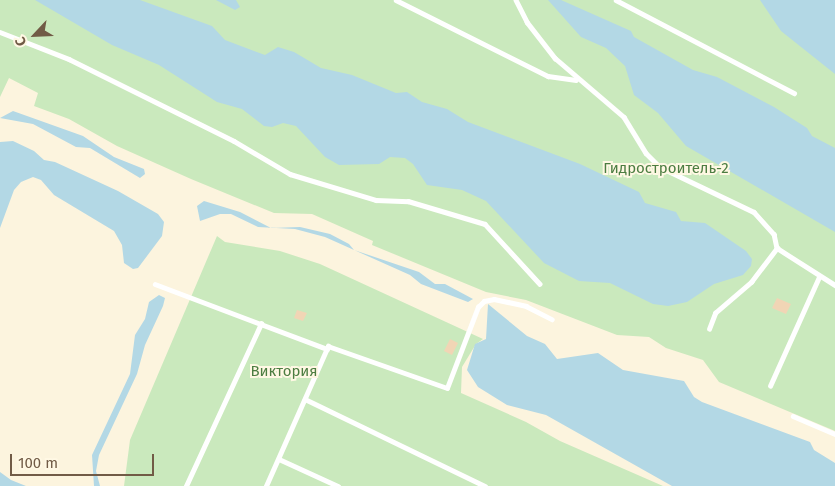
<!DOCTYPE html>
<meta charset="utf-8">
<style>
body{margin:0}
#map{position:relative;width:835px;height:486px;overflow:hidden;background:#fcf4de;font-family:"Fira Sans",sans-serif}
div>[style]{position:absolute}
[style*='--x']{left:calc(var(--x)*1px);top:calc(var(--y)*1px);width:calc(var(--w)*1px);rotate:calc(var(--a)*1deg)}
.green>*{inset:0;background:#cae9bd}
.water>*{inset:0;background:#b3d8e5}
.building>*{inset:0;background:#f1d5b5}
.lane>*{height:4.5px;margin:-2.25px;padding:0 2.25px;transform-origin:2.25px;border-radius:2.25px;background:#fff}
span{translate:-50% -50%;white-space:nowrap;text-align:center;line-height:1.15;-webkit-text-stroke:4px #fff8e4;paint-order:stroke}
.park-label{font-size:15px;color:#4c7d41}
.north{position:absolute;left:10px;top:10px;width:50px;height:50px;-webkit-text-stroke:4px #fff8e4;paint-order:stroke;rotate:245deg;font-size:14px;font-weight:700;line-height:20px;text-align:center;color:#715b46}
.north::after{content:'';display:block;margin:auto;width:18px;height:22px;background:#715b46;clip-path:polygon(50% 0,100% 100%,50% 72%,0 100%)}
.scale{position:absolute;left:10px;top:454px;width:144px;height:22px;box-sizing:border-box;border:2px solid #715b46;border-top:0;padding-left:6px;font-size:15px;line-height:18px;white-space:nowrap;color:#715b46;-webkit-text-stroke:4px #fff8e4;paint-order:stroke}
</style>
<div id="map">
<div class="green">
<div style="clip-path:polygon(0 0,835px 0,835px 431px,719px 382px,703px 360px,666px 348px,649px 337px,617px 335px,526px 300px,486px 292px,372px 245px,373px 241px,312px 214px,274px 213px,191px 179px,117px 146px,69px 119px,34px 106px,38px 93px,9px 78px,0 97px)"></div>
<div style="clip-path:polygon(217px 236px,225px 242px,280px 251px,320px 264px,483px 339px,476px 344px,462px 367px,461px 393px,526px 422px,560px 441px,663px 486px,124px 486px,130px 440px)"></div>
</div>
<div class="water">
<div style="clip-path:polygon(35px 0,140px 0,212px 26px,225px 40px,265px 55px,278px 47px,294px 52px,321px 68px,352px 75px,396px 93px,407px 92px,422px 102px,447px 109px,468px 122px,580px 164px,639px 192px,645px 203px,676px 212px,681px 221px,705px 223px,746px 251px,752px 259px,751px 266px,743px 275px,714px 284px,687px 302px,668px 306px,653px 304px,610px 283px,579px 281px,544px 263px,486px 201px,462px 190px,427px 185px,413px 164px,405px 158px,390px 157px,379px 164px,339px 165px,325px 157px,296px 126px,283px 123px,272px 127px,264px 126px,242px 109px,217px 102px,159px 65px,112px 45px)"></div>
<div style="clip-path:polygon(216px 0,236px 0,240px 7px,235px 10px)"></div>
<div style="clip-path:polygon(548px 0,561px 0,631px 31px,634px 37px,693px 70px,717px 77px,774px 107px,807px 128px,812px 136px,835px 148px,835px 232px,686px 146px,658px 113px,634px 95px,625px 66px,606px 48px,581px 37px)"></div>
<div style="clip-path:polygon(760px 0,835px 0,835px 74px,781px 31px)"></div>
<div style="clip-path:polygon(13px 111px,83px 136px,114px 157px,144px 169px,145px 174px,140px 178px,90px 148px,76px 147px,33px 124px,0 118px)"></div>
<div style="clip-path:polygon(13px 141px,34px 151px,44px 160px,55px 162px,118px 191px,158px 214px,164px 222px,162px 236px,138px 268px,133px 269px,124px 263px,122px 245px,114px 231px,54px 195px,41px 180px,33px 177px,21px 182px,14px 190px,0 228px,0 142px)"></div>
<div style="clip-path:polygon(204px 201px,240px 212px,271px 228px,300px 227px,330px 234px,349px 244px,354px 250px,419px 272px,435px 284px,445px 284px,473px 299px,468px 302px,421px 284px,410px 275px,325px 237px,295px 229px,258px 227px,231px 214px,220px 214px,200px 221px,197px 206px)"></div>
<div style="clip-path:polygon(159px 295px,165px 298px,163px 306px,145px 345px,137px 374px,99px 455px,96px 471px,100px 486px,94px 486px,92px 455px,130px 374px,135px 335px,145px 319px,149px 302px)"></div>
<div style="clip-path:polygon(488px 304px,527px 336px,545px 344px,557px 359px,598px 353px,623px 370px,684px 381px,694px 397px,702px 402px,810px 442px,814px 450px,835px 463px,835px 486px,672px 486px,546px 415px,507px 405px,478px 387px,467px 370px,475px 344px,486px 339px)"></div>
<div style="clip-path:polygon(0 472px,11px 480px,26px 486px,0 486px)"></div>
</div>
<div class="building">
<div style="clip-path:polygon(777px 298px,791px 304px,786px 314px,772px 308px)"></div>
<div style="clip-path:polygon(297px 310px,307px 313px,303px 321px,294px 318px)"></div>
<div style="clip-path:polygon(450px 339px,458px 343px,452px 355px,444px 351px)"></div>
</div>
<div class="lane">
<div style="--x:396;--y:0;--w:170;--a:26.6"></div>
<div style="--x:548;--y:76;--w:28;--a:8"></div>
<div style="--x:516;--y:0;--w:25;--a:63"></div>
<div style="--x:527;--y:22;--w:46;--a:52.1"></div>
<div style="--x:555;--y:58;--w:91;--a:40.5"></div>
<div style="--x:624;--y:117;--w:42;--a:58.6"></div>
<div style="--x:646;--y:153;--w:20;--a:45"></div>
<div style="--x:660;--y:167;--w:104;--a:25.6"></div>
<div style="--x:754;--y:212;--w:30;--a:48"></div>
<div style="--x:774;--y:234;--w:14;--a:78"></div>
<div style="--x:777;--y:248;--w:69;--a:32.5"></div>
<div style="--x:616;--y:0;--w:201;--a:27.6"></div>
<div style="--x:0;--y:32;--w:74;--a:21.4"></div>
<div style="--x:69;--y:59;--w:184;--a:26.4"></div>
<div style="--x:234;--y:141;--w:65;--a:30.5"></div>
<div style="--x:290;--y:174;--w:90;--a:16.8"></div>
<div style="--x:376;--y:200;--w:32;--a:2"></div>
<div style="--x:408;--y:201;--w:80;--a:16.6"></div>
<div style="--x:485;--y:224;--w:81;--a:47.5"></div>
<div style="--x:155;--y:284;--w:184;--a:20.7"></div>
<div style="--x:709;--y:329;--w:17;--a:-69"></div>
<div style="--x:715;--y:313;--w:48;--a:-40.7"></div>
<div style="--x:751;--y:282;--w:43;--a:-52.6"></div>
<div style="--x:770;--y:386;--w:120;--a:-65.8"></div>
<div style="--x:305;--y:399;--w:200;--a:25.8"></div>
<div style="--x:793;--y:416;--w:46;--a:23.2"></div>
<div style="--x:279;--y:459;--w:65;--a:24.6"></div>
<div style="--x:186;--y:486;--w:179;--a:-65.2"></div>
<div style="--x:266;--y:486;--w:153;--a:-66.1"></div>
<div style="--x:328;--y:346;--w:126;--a:19.4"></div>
<div style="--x:447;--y:388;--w:87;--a:-69.1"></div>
<div style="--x:478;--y:307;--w:8;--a:-45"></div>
<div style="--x:484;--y:301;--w:10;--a:-11"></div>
<div style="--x:494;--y:299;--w:33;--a:12"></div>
<div style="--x:526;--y:306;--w:29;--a:27"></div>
</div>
<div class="park-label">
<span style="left:666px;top:169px">Гидростроитель-2</span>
<span style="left:284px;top:372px">Виктория</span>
</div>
<div class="north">С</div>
<div class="scale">100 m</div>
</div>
